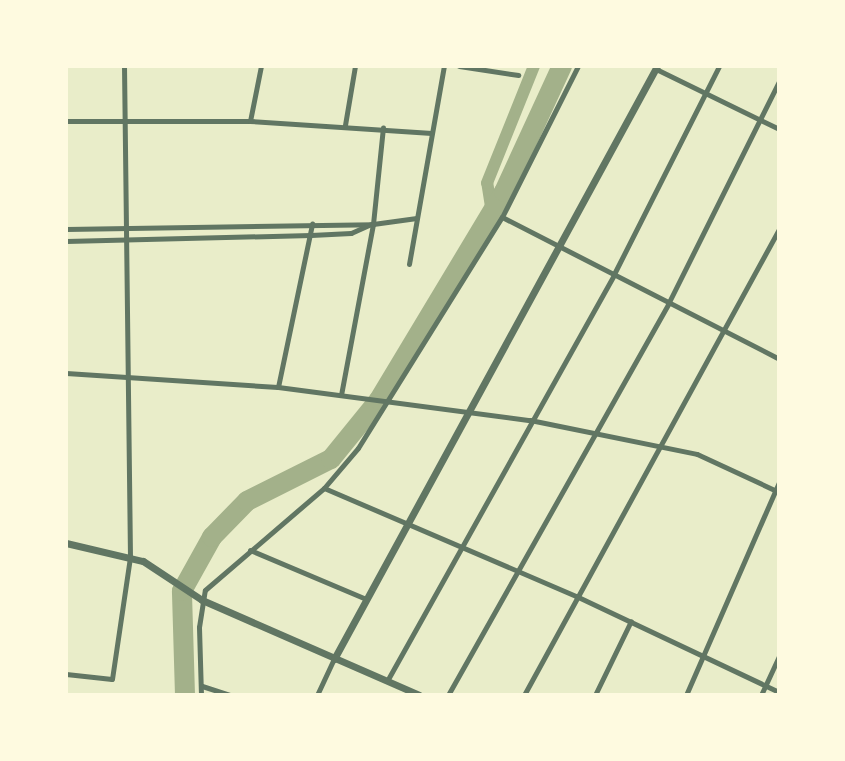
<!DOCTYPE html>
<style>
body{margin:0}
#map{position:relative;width:845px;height:761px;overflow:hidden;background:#e9edc9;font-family:"Fira Sans Condensed",sans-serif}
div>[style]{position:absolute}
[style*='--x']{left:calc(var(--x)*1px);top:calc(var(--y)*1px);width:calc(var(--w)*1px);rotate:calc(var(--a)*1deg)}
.canal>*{height:12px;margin:-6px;padding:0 6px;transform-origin:6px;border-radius:6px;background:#a3b18a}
.river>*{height:20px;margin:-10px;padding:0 10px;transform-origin:10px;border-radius:10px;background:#a3b18a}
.minor>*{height:5px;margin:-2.5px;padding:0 2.5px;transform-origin:2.5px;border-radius:2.5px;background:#617663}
.tertiary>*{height:7px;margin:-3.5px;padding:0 3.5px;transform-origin:3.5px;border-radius:3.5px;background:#617663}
span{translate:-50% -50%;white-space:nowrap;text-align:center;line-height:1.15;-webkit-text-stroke:7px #fefae0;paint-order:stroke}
.frame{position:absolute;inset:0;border:68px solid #fefae0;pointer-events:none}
</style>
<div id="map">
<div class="canal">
<div style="--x:492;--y:213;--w:30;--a:-99"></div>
<div style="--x:487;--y:183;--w:126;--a:-68.1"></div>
</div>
<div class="river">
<div style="--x:185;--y:695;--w:104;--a:-91.7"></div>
<div style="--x:182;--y:591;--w:62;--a:-60.9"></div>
<div style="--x:212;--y:537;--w:50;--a:-45.8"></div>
<div style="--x:247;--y:501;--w:94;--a:-26.6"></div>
<div style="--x:331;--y:459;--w:76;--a:-50.9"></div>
<div style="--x:379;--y:400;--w:243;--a:-59"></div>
<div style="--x:504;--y:192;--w:139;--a:-65.3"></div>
</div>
<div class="minor">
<div style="--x:459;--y:66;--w:60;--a:8.7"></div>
<div style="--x:656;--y:69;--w:137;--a:26"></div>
<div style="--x:66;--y:121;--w:184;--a:0"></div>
<div style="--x:250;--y:121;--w:182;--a:3.8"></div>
<div style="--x:250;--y:121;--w:56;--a:-78.7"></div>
<div style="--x:345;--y:125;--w:60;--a:-80.4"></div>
<div style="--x:502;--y:217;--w:311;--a:27.1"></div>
<div style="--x:66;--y:229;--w:307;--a:-0.9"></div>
<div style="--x:373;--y:224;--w:44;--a:-7.8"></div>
<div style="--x:66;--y:241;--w:245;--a:-1.4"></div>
<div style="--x:311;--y:235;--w:40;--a:-2.9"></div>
<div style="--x:351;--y:233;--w:22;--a:-24"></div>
<div style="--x:409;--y:264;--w:201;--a:-80"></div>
<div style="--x:66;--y:373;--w:212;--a:3.8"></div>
<div style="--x:278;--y:387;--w:254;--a:7.5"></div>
<div style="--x:530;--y:420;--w:170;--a:11.5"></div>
<div style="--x:697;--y:454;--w:90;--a:24.9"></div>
<div style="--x:278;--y:387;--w:167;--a:-78.2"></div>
<div style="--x:341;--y:395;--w:174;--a:-79.4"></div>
<div style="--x:373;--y:224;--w:97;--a:-84.1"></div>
<div style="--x:324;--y:488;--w:274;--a:23.2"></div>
<div style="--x:576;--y:596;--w:225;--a:25.3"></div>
<div style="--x:250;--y:550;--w:126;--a:22.9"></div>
<div style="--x:66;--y:674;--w:46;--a:6.2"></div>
<div style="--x:112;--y:679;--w:123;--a:-81.6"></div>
<div style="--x:130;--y:557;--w:491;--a:-90.7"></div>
<div style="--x:387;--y:681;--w:466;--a:-60.8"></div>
<div style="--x:614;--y:274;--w:233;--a:-63.2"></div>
<div style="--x:202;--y:686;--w:29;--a:18"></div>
<div style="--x:201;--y:695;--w:68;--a:-91.7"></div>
<div style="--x:199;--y:627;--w:37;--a:-81"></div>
<div style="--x:205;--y:590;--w:157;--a:-40.6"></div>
<div style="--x:324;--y:488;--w:52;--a:-49.6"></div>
<div style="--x:358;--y:448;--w:272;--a:-58.1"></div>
<div style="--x:502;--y:217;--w:169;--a:-63.3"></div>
<div style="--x:317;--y:695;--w:40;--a:-65"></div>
<div style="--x:448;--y:695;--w:449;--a:-60.6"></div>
<div style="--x:668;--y:304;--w:249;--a:-63.5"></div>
<div style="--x:524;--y:695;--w:531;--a:-61.31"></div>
<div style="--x:595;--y:695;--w:82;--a:-64.1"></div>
<div style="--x:686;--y:695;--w:232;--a:-66.4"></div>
<div style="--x:761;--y:695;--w:43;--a:-65.2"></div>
</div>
<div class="tertiary">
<div style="--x:66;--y:543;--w:79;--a:13.2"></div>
<div style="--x:143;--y:561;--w:71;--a:33.5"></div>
<div style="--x:202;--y:600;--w:237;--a:23.6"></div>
<div style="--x:334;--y:659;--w:675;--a:-61.42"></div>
</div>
<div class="frame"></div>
</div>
